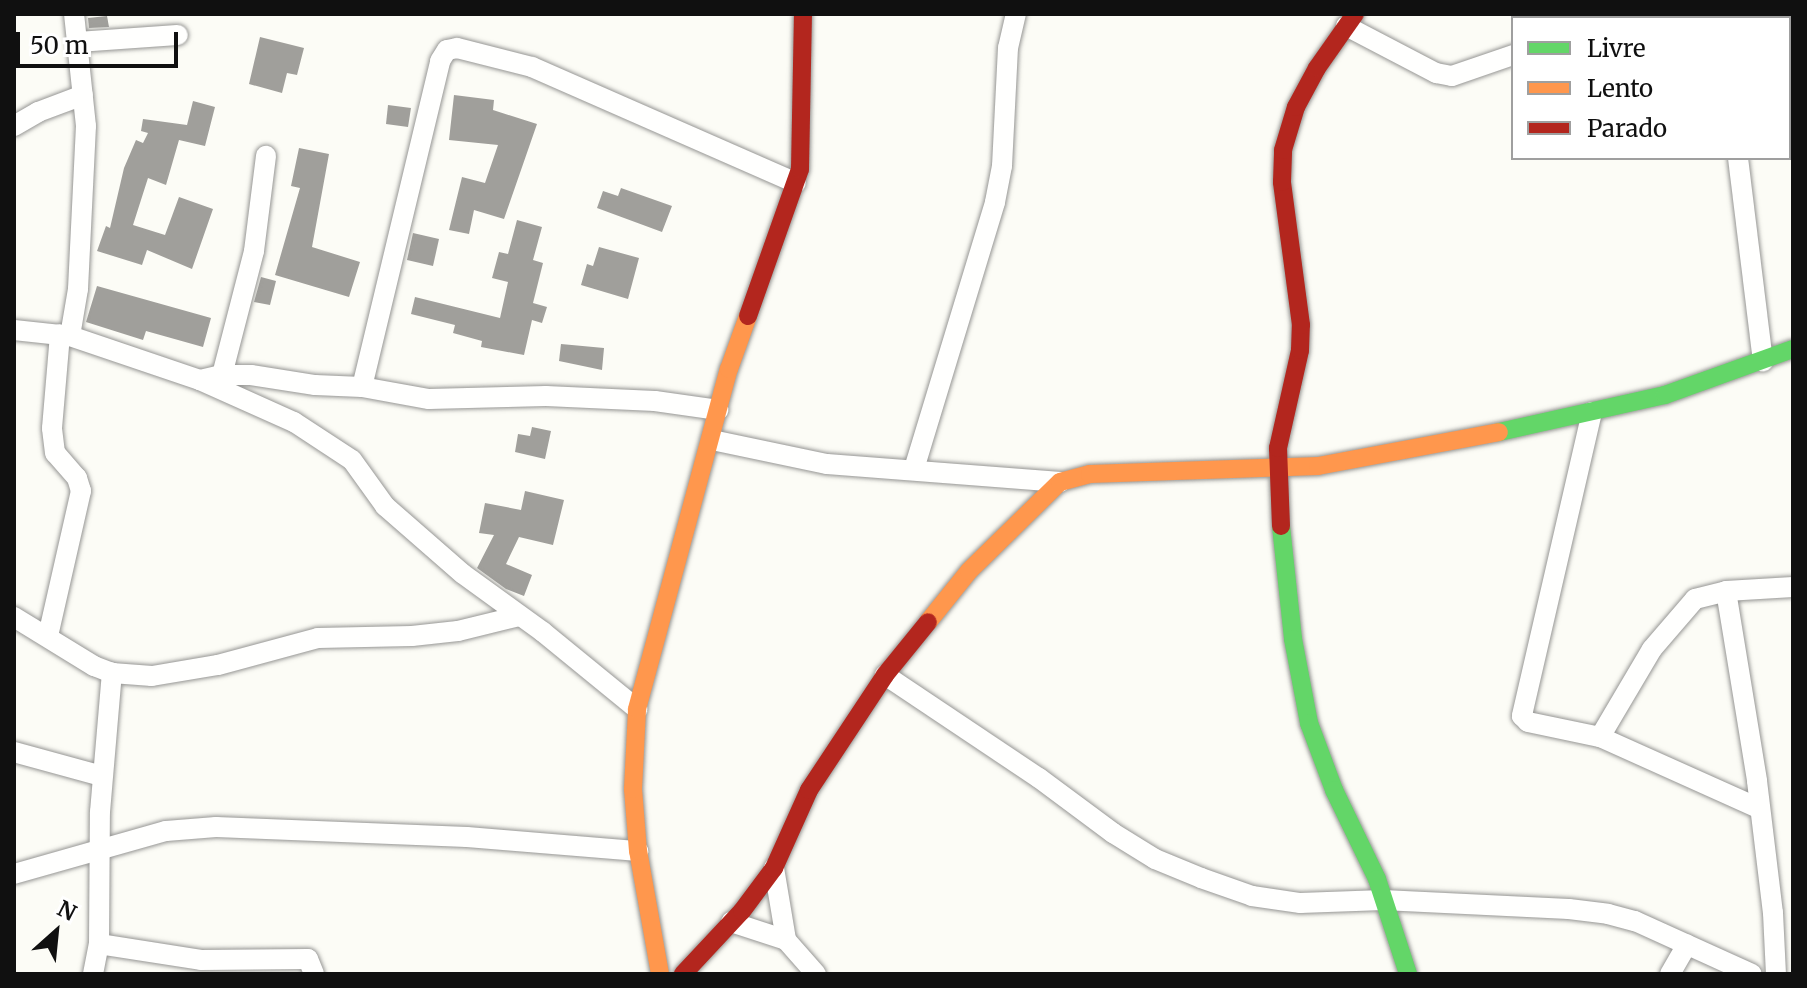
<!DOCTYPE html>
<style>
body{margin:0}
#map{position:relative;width:1807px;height:988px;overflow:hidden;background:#fcfcf6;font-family:Merriweather,serif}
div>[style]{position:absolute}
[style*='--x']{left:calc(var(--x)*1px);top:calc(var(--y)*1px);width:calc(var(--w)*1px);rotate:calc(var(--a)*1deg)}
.building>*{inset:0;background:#a09f9b}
.roads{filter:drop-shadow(0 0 2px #969694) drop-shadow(0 0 2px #969694)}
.street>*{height:20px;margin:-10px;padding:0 10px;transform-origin:10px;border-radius:10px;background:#fffffe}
.fast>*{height:18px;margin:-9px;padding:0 9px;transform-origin:9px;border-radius:9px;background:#63d668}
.slow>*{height:18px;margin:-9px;padding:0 9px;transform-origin:9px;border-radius:9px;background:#ff974d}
.jam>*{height:18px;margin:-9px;padding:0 9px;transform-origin:9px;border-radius:9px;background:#b3261e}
span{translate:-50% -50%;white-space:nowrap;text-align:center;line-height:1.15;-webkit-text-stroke:8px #fff;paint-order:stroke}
.frame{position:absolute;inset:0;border:16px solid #101010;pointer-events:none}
.legend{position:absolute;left:1511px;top:16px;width:280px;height:144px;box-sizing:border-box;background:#fff;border:2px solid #9f9f9f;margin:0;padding:10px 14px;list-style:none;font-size:24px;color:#101010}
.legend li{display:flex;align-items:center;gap:16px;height:40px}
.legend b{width:40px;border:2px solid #9f9f9f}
.north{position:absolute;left:16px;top:892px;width:80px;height:80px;-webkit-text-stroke:6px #fff;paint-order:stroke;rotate:27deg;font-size:22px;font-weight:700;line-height:32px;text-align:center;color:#101010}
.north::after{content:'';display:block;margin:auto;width:28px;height:36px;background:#101010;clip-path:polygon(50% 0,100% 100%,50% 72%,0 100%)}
.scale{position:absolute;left:16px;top:32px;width:162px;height:36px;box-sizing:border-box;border:4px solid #101010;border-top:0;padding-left:10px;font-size:24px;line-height:28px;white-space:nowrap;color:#101010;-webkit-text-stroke:6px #fff;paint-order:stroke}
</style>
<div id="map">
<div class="building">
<div style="clip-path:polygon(107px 16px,109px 27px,89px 28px,88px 18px)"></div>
<div style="clip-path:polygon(260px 37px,304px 48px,297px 75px,287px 73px,282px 93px,249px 84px)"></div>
<div style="clip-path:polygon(454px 95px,494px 100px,493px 110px,537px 124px,504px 219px,474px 210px,469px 234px,449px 230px,462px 177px,485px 183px,498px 145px,449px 140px)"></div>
<div style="clip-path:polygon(193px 101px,215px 107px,205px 146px,179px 140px,166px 185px,148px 178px,133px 225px,165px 235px,179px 197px,213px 209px,192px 269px,147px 250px,142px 265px,97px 251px,106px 226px,110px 228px,124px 168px,136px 140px,143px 143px,148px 133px,141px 131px,143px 119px,187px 125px)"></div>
<div style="clip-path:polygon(388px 105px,411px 108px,408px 127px,386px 124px)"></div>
<div style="clip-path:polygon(299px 148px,329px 154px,312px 247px,360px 262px,349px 297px,275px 275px,300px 188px,291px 186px)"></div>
<div style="clip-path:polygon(621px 188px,672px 206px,662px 232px,597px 208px,603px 191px,618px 196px)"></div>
<div style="clip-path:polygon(517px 220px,542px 227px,533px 260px,543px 263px,533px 303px,547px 307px,542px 323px,532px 320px,524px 355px,481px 347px,482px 341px,453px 333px,455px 325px,411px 314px,415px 297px,500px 318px,508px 282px,492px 278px,499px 252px,508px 254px)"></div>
<div style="clip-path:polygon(413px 233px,439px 239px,433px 266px,407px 260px)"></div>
<div style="clip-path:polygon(599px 247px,639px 258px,628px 299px,581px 285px,587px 264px,593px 266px)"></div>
<div style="clip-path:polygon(261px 277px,276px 281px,270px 305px,254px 302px)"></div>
<div style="clip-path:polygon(97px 286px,211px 318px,203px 347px,146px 331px,143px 340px,86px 322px)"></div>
<div style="clip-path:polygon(561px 344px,604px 348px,602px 370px,559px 361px)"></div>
<div style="clip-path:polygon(532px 427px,551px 431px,545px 459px,515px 452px,518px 434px,530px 436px)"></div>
<div style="clip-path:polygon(525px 491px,564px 500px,553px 545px,519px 537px,506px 564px,532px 575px,524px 596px,506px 589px,477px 568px,494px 535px,479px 533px,485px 503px,521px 510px)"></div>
</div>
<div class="roads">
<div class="street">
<div style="--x:1346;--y:26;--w:102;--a:27.6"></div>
<div style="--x:1436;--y:73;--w:16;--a:11"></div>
<div style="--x:1452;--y:76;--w:65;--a:-19"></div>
<div style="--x:77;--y:42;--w:101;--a:-4"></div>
<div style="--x:14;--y:126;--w:28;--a:-30"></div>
<div style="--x:38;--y:112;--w:48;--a:-20.7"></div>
<div style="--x:1738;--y:158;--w:205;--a:83"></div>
<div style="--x:14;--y:330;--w:56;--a:6.1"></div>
<div style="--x:70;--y:336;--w:137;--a:18.7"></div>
<div style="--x:200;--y:380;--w:103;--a:24.1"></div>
<div style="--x:294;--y:422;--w:69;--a:33.2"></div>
<div style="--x:352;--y:460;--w:57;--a:54.3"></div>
<div style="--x:385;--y:506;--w:103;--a:41.1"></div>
<div style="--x:463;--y:574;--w:99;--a:35.9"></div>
<div style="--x:543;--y:632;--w:122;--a:39.3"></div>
<div style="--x:70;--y:336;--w:48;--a:-80.3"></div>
<div style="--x:78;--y:289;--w:163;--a:-87.2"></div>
<div style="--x:86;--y:126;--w:113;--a:-96.1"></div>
<div style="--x:222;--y:375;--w:128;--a:-75.5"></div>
<div style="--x:254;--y:251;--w:96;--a:-82.8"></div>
<div style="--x:200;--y:380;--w:23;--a:-13"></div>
<div style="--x:222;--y:375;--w:29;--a:0"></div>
<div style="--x:251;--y:375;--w:65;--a:8.9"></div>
<div style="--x:315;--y:385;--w:47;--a:2.4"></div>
<div style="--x:362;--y:387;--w:68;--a:10.2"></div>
<div style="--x:429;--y:399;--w:117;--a:-1.5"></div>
<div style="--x:546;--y:396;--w:109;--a:2.6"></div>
<div style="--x:655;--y:401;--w:64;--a:8.1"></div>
<div style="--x:362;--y:387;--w:335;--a:-76.5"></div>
<div style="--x:440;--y:61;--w:13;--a:-58"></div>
<div style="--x:447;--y:50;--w:10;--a:-11"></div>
<div style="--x:457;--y:48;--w:77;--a:14.2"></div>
<div style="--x:532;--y:67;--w:288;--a:23.7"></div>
<div style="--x:1592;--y:412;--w:312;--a:103"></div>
<div style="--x:1522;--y:716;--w:8;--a:45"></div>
<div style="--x:1528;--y:722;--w:74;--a:11.8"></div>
<div style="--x:1600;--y:737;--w:175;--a:24.2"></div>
<div style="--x:712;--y:440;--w:117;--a:11.8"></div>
<div style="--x:827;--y:464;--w:234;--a:4.4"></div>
<div style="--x:914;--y:469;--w:279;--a:-73.1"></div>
<div style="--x:995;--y:202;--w:37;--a:-79"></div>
<div style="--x:1002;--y:166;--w:118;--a:-87.1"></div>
<div style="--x:1008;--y:48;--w:35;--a:-77"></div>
<div style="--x:1726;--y:591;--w:193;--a:80.7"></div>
<div style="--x:1757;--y:781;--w:133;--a:83.1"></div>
<div style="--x:1773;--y:913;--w:61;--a:87.2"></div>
<div style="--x:14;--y:617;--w:94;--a:31.5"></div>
<div style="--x:94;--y:666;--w:19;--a:21"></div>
<div style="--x:112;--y:673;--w:40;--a:4.3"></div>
<div style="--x:152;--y:676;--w:67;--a:-9.5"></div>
<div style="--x:218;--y:665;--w:104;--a:-15.1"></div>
<div style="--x:318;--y:638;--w:94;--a:-1.2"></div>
<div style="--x:412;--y:636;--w:46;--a:-6.2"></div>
<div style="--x:458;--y:631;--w:63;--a:-13.8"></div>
<div style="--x:48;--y:636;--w:149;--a:-77.2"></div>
<div style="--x:81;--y:491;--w:14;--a:-107"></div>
<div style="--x:77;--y:478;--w:33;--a:-131"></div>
<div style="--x:55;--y:453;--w:25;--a:-97"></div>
<div style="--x:52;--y:428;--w:94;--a:-85.1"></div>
<div style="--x:885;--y:675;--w:185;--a:33.8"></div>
<div style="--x:1039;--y:778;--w:92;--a:36.6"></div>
<div style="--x:1113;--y:833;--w:49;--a:31.8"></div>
<div style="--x:1155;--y:859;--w:50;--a:22.4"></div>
<div style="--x:1201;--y:878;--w:54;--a:19.4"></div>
<div style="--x:1252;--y:896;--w:49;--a:8.3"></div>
<div style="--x:1300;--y:903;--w:83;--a:-2.1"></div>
<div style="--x:1383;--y:900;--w:186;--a:2.8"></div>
<div style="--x:1569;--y:909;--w:39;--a:7"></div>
<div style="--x:1608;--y:914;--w:28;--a:15"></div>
<div style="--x:1635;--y:921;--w:128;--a:24.4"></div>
<div style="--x:1600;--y:737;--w:102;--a:-59.4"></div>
<div style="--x:1652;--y:649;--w:66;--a:-49.3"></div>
<div style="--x:1695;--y:599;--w:32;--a:-14"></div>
<div style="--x:1726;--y:591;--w:67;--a:-3.4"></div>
<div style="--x:14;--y:752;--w:91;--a:15.3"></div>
<div style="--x:774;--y:868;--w:73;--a:80.5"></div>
<div style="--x:14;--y:874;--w:158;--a:-15.8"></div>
<div style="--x:166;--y:831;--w:50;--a:-4.6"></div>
<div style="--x:216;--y:827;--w:251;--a:2.3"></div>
<div style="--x:467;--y:837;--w:172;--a:4.7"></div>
<div style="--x:731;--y:922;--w:58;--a:18.1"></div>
<div style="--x:786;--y:940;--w:45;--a:48.6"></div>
<div style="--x:99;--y:944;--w:103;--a:8.9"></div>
<div style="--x:201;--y:960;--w:107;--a:-0.5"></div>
<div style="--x:308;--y:959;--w:16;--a:68"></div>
<div style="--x:93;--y:974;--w:31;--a:-79"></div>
<div style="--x:99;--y:944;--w:132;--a:-89.6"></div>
<div style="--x:100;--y:812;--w:140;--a:-85.1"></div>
<div style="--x:1670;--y:974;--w:34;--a:-60"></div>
</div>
<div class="fast">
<div style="--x:1499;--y:432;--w:170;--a:-12.6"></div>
<div style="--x:1665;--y:395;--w:136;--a:-19.8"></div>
<div style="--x:1281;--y:526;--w:114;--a:83.9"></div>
<div style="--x:1293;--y:639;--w:86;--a:79.2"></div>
<div style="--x:1309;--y:723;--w:72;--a:69.5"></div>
<div style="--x:1334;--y:790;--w:99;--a:64.2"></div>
<div style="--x:1377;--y:879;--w:100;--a:71.9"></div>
</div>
<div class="slow">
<div style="--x:928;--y:622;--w:65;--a:-51.2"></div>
<div style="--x:969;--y:571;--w:127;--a:-44.4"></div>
<div style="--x:1060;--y:482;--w:31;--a:-15"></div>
<div style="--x:1090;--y:474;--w:228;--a:-2"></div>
<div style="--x:1318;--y:466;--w:184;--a:-10.6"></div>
<div style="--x:660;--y:974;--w:125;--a:-100.1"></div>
<div style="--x:638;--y:851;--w:62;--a:-94.6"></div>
<div style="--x:633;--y:789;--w:80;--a:-87.1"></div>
<div style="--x:637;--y:709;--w:352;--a:-74.9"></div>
<div style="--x:729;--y:369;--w:56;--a:-70.3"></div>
</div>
<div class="jam">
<div style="--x:748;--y:316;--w:156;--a:-70.5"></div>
<div style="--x:800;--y:169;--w:155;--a:-88.9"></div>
<div style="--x:1281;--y:526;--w:78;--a:-92.2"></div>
<div style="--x:1278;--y:448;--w:100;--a:-77.3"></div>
<div style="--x:1300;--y:350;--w:25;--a:-88"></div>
<div style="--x:1301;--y:325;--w:144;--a:-97.6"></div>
<div style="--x:1282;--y:182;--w:32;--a:-88"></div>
<div style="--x:1283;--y:150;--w:45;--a:-73.2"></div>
<div style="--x:1296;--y:107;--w:44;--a:-61.7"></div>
<div style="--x:1317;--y:68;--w:66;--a:-54.9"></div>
<div style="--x:683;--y:974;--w:86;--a:-46.9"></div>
<div style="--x:742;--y:911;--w:54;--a:-53.3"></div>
<div style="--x:774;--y:868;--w:85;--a:-65.8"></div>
<div style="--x:809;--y:790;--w:138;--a:-56.5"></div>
<div style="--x:885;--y:675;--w:68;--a:-50.9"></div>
</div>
</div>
<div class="frame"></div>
<ul class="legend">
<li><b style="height:10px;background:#63d668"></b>Livre</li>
<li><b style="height:10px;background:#ff974d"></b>Lento</li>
<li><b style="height:10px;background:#b3261e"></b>Parado</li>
</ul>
<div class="north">N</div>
<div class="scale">50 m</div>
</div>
